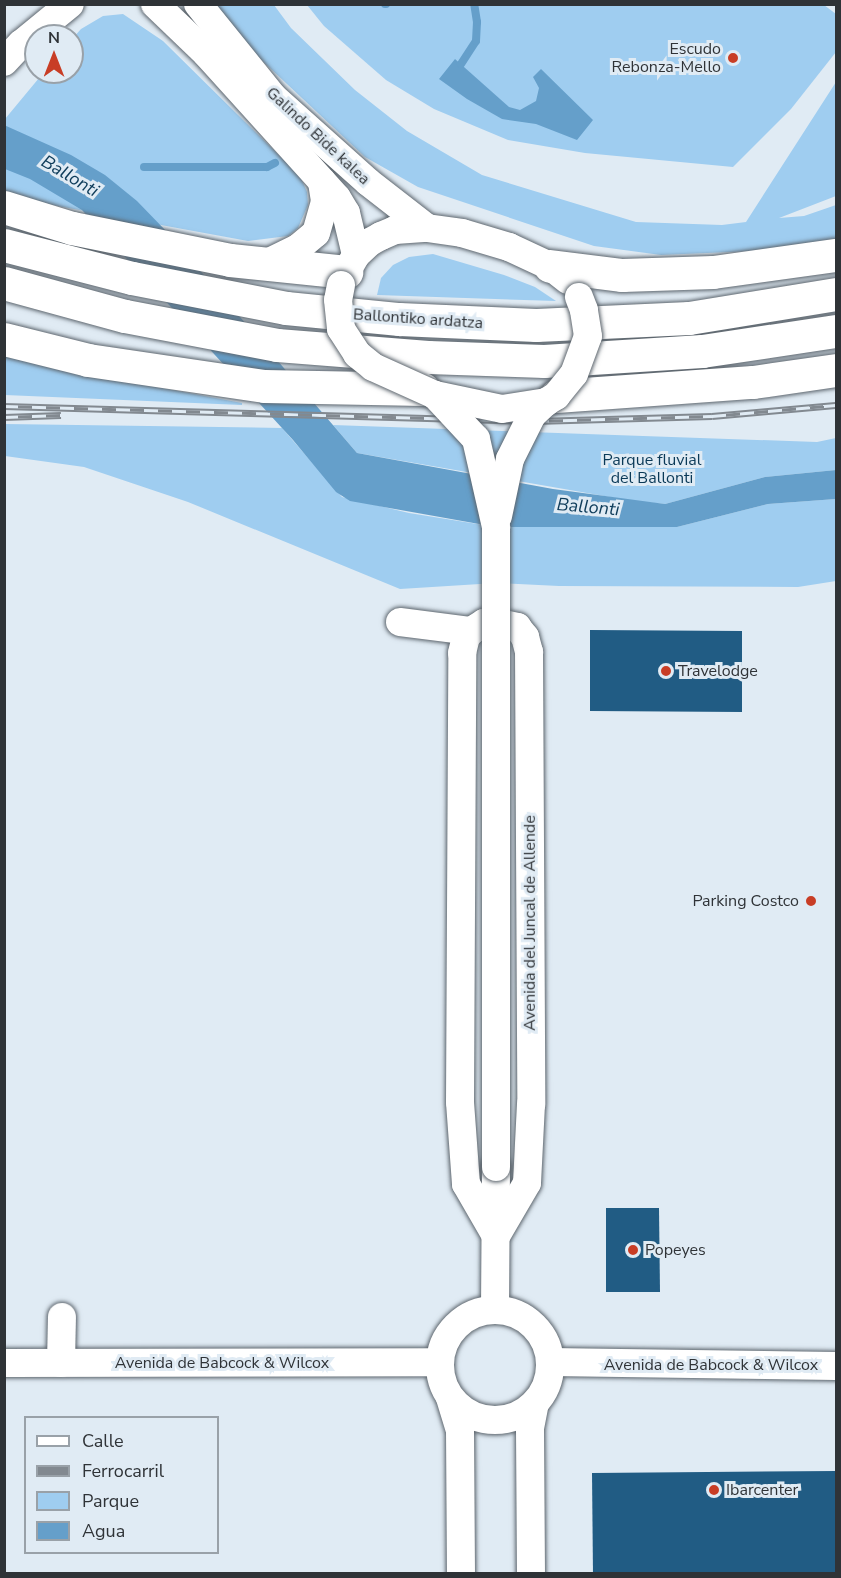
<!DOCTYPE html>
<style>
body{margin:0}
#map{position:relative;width:841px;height:1578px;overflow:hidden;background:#e0ebf4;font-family:"Nunito Sans",sans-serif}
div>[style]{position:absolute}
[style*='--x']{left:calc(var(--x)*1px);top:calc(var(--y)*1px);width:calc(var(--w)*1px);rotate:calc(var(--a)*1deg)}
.green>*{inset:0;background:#9fcdf0}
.water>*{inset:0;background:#659fca}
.stream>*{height:8px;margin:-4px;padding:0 4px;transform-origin:4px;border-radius:4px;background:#659fca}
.building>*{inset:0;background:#215c84}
.roads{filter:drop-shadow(0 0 2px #5d666e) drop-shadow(0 0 2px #5d666e)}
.minor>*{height:28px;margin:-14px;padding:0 14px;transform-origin:14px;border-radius:14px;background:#fff}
.minor>.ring{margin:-14px;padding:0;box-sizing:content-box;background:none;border:28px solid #fff;border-radius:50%}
.major>*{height:33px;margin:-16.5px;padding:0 16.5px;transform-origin:16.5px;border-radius:16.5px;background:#fff}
.rail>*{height:7px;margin-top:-3.5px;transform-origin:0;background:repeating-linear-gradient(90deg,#e0ebf4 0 14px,#828990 0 28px);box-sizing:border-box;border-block:2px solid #828990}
.bridges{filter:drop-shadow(0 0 2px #5d666e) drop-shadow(0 0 2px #5d666e)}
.minor-bridge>*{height:28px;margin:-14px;padding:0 14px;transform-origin:14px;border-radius:14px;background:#fff}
.dots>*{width:16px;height:16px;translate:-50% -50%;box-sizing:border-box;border:3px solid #e0ebf4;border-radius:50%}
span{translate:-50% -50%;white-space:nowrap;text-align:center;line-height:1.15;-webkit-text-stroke:6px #e0ebf4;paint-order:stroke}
.poi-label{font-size:16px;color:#2f3337}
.right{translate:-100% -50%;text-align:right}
.left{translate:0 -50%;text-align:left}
.street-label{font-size:16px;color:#2f3337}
.park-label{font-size:16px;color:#0a3957}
.water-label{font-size:18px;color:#0e3c5a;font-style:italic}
.frame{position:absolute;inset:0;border:6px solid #2f3337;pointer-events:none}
.legend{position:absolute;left:24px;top:1416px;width:195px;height:138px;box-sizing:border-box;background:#e0ebf4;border:2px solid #99a1a8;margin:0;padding:8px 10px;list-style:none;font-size:18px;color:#2f3337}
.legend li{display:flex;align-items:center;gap:12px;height:30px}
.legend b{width:30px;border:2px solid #99a1a8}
.north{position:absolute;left:24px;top:24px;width:60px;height:60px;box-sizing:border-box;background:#e0ebf4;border:2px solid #99a1a8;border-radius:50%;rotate:0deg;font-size:16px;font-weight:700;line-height:24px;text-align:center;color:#2f3337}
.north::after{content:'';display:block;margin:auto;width:21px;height:27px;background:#c83d25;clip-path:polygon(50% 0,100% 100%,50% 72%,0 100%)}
</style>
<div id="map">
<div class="green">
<div style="clip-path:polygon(215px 5px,274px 5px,291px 28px,355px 90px,407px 131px,482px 175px,636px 222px,722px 225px,746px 222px,836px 82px,836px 196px,779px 218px,804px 216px,836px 205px,836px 239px,753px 251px,661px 255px,594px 246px,418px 187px,365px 157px,256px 55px)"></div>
<div style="clip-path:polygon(307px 5px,824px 5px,836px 14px,836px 52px,791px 109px,733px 167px,585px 153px,508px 140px,434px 109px,386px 80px,324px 26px)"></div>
<div style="clip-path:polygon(123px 14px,163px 41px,300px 176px,307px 192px,308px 205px,298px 228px,288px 236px,248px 241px,25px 200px,5px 194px,5px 119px,44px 72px,72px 72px,72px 39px,81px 29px,103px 16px)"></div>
<div style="clip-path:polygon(433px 254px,504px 275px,535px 287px,556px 301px,377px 295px,381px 278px,393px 265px,409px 257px)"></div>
<div style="clip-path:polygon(4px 352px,141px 384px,242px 403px,242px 405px,5px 395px)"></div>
<div style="clip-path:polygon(5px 424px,282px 428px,342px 497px,409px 513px,496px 527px,677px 527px,768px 504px,836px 499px,836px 581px,798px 587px,559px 586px,496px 583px,400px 589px,188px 502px,84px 467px,5px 456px)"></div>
<div style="clip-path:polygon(333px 425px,817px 442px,836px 438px,836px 470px,765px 477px,665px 504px,633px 501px,357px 453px)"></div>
</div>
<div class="water">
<div style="clip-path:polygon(455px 59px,509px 107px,520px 110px,536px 101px,539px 88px,533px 77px,541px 69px,593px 120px,577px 140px,536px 124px,502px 119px,467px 99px,439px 79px)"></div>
<div style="clip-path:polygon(4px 125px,71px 155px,105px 175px,137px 201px,167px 232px,357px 453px,553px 489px,665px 504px,765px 477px,836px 470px,836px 499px,768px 504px,677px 527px,496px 527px,350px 501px,336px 492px,293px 440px,82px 210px,30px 179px,5px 169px)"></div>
</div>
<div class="stream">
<div style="--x:385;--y:4;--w:1;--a:0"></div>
<div style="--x:461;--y:64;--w:27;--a:-57"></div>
<div style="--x:476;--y:41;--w:19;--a:-87"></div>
<div style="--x:477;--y:22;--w:18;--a:-99"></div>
<div style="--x:144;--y:167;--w:123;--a:0"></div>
<div style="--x:267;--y:167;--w:9;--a:-27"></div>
</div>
<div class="building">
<div style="clip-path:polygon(590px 630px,742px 631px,742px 712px,590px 711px)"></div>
<div style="clip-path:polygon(606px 1208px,659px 1208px,660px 1292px,606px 1292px)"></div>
<div style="clip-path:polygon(837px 1471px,837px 1574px,593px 1574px,592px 1473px)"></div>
</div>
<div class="roads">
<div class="minor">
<div style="--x:155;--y:4;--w:71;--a:43.9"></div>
<div style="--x:206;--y:53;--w:195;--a:47.9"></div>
<div style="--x:337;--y:198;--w:17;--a:59"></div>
<div style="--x:346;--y:213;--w:43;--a:76.6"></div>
<div style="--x:198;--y:4;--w:119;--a:51.1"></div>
<div style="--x:273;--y:97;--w:127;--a:41.8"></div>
<div style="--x:368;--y:182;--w:75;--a:37.9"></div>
<div style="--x:4;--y:62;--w:25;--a:-47"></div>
<div style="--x:21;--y:44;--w:63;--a:-39.2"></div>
<div style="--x:265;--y:264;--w:37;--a:-26"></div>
<div style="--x:298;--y:248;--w:23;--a:-40"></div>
<div style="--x:316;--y:233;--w:33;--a:-74"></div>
<div style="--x:325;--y:201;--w:20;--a:-99"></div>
<div style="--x:348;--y:269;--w:16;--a:-60"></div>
<div style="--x:356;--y:255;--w:19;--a:-43"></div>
<div style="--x:370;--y:242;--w:13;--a:-29"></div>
<div style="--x:381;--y:236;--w:15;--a:-23"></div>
<div style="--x:395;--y:230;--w:32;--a:-4"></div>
<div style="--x:427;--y:228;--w:35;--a:8"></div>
<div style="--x:462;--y:233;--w:49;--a:16.6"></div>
<div style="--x:509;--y:247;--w:45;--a:24.9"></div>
<div style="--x:550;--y:266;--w:23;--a:38"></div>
<div style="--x:400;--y:622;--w:72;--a:7.2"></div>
<div style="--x:494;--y:622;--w:24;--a:12"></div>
<div style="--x:517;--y:627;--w:13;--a:51"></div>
<div style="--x:525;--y:637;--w:16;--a:75"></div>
<div style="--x:529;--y:652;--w:452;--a:89.7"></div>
<div style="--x:531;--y:1104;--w:79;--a:92.9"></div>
<div style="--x:527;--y:1183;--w:61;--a:120.3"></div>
<div style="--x:496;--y:1236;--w:60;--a:-120"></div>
<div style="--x:466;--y:1184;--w:82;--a:-94.2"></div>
<div style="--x:460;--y:1102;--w:449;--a:-89.7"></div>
<div style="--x:462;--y:653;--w:16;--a:-76"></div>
<div style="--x:466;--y:637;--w:8;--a:-50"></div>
<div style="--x:471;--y:631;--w:15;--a:-32"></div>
<div style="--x:484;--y:623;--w:10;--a:-6"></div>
<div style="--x:495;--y:1310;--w:143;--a:-89.6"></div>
<div class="ring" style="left:440px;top:1310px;width:82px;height:82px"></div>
<div style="--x:550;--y:1362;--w:286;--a:0.8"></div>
<div style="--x:4;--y:1363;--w:435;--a:-0.1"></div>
<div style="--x:61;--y:1363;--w:46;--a:-88.8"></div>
<div style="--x:450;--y:1398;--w:34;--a:73"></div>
<div style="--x:460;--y:1431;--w:143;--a:89.6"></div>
<div style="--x:531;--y:1574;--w:146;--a:-90.4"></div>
<div style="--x:530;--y:1428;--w:25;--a:-79"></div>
</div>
<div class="major">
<div style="--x:4;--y:207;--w:71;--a:17.2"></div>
<div style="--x:72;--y:228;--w:161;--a:11.4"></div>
<div style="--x:230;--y:260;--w:117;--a:5.9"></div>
<div style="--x:4;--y:245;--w:132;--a:14.5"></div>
<div style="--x:132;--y:278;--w:157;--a:11"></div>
<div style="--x:286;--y:308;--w:114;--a:5.6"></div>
<div style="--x:399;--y:319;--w:137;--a:2.5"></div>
<div style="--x:536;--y:325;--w:153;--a:-2.6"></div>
<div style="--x:689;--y:318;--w:149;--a:-9.3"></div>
<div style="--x:550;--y:266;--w:73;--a:7.1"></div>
<div style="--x:622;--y:275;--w:91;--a:-1.9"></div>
<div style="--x:713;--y:272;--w:124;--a:-7.9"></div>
<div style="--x:4;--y:283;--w:125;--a:15.3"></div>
<div style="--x:125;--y:316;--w:155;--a:10.8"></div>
<div style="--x:277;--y:345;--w:151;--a:4.5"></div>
<div style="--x:428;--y:357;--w:116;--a:2"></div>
<div style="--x:544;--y:361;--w:158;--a:-3.6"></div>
<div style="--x:702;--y:351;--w:135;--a:-8.5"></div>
<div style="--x:4;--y:339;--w:87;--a:14"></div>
<div style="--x:88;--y:360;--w:178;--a:8.4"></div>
<div style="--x:264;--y:386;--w:159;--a:1.1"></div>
<div style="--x:556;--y:396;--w:197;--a:-4.1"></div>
<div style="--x:753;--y:382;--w:84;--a:-8.2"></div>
</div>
</div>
<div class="rail">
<div style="--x:4;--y:406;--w:531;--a:1.62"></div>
<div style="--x:535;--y:421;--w:177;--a:-1.6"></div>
<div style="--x:712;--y:416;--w:124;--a:-5.1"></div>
<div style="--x:4;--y:417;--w:57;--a:-2"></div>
</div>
<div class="bridges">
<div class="minor-bridge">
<div style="--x:341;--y:285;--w:15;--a:101"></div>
<div style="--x:338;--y:300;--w:29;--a:84"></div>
<div style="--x:341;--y:329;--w:30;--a:57"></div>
<div style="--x:357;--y:354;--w:21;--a:39"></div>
<div style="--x:373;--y:367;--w:68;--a:24.3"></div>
<div style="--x:435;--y:395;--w:68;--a:11.8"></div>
<div style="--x:502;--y:409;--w:45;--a:-9"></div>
<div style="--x:546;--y:402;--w:12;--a:-31"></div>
<div style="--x:556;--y:396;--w:28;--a:-51"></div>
<div style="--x:574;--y:374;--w:40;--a:-69.8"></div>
<div style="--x:588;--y:336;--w:26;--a:-99"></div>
<div style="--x:584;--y:310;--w:14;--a:-111"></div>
<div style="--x:435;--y:395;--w:60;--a:47"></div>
<div style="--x:476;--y:439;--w:90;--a:77.2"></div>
<div style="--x:496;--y:527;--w:640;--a:90"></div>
<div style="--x:498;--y:516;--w:58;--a:-78.1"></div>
<div style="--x:510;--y:459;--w:49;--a:-63.4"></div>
<div style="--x:532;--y:415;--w:19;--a:-43"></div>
</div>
</div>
<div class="dots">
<div style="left:733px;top:58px;background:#c83d25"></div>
<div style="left:666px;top:671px;background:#c83d25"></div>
<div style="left:811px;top:901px;background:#c83d25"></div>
<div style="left:633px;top:1250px;background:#c83d25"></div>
<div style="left:714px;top:1490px;background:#c83d25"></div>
</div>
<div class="poi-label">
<span class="right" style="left:721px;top:58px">Escudo<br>Rebonza-Mello</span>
<span class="left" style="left:678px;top:671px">Travelodge</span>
<span class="right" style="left:799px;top:901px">Parking Costco</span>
<span class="left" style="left:645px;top:1250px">Popeyes</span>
<span class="left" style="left:726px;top:1490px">Ibarcenter</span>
</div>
<div class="street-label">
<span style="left:318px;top:136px;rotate:43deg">Galindo Bide kalea</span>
<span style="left:418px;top:319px;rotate:4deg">Ballontiko ardatza</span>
<span style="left:530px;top:923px;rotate:-90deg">Avenida del Juncal de Allende</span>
<span style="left:222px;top:1363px">Avenida de Babcock &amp; Wilcox</span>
<span style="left:711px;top:1365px">Avenida de Babcock &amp; Wilcox</span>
</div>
<div class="park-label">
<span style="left:652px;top:469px">Parque fluvial<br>del Ballonti</span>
</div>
<div class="water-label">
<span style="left:70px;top:176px;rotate:31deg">Ballonti</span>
<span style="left:588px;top:507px;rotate:5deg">Ballonti</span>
</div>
<div class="frame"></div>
<ul class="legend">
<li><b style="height:8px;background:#fff"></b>Calle</li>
<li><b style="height:8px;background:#828990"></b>Ferrocarril</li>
<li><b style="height:16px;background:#9fcdf0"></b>Parque</li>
<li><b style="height:16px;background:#659fca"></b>Agua</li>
</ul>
<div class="north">N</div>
</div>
